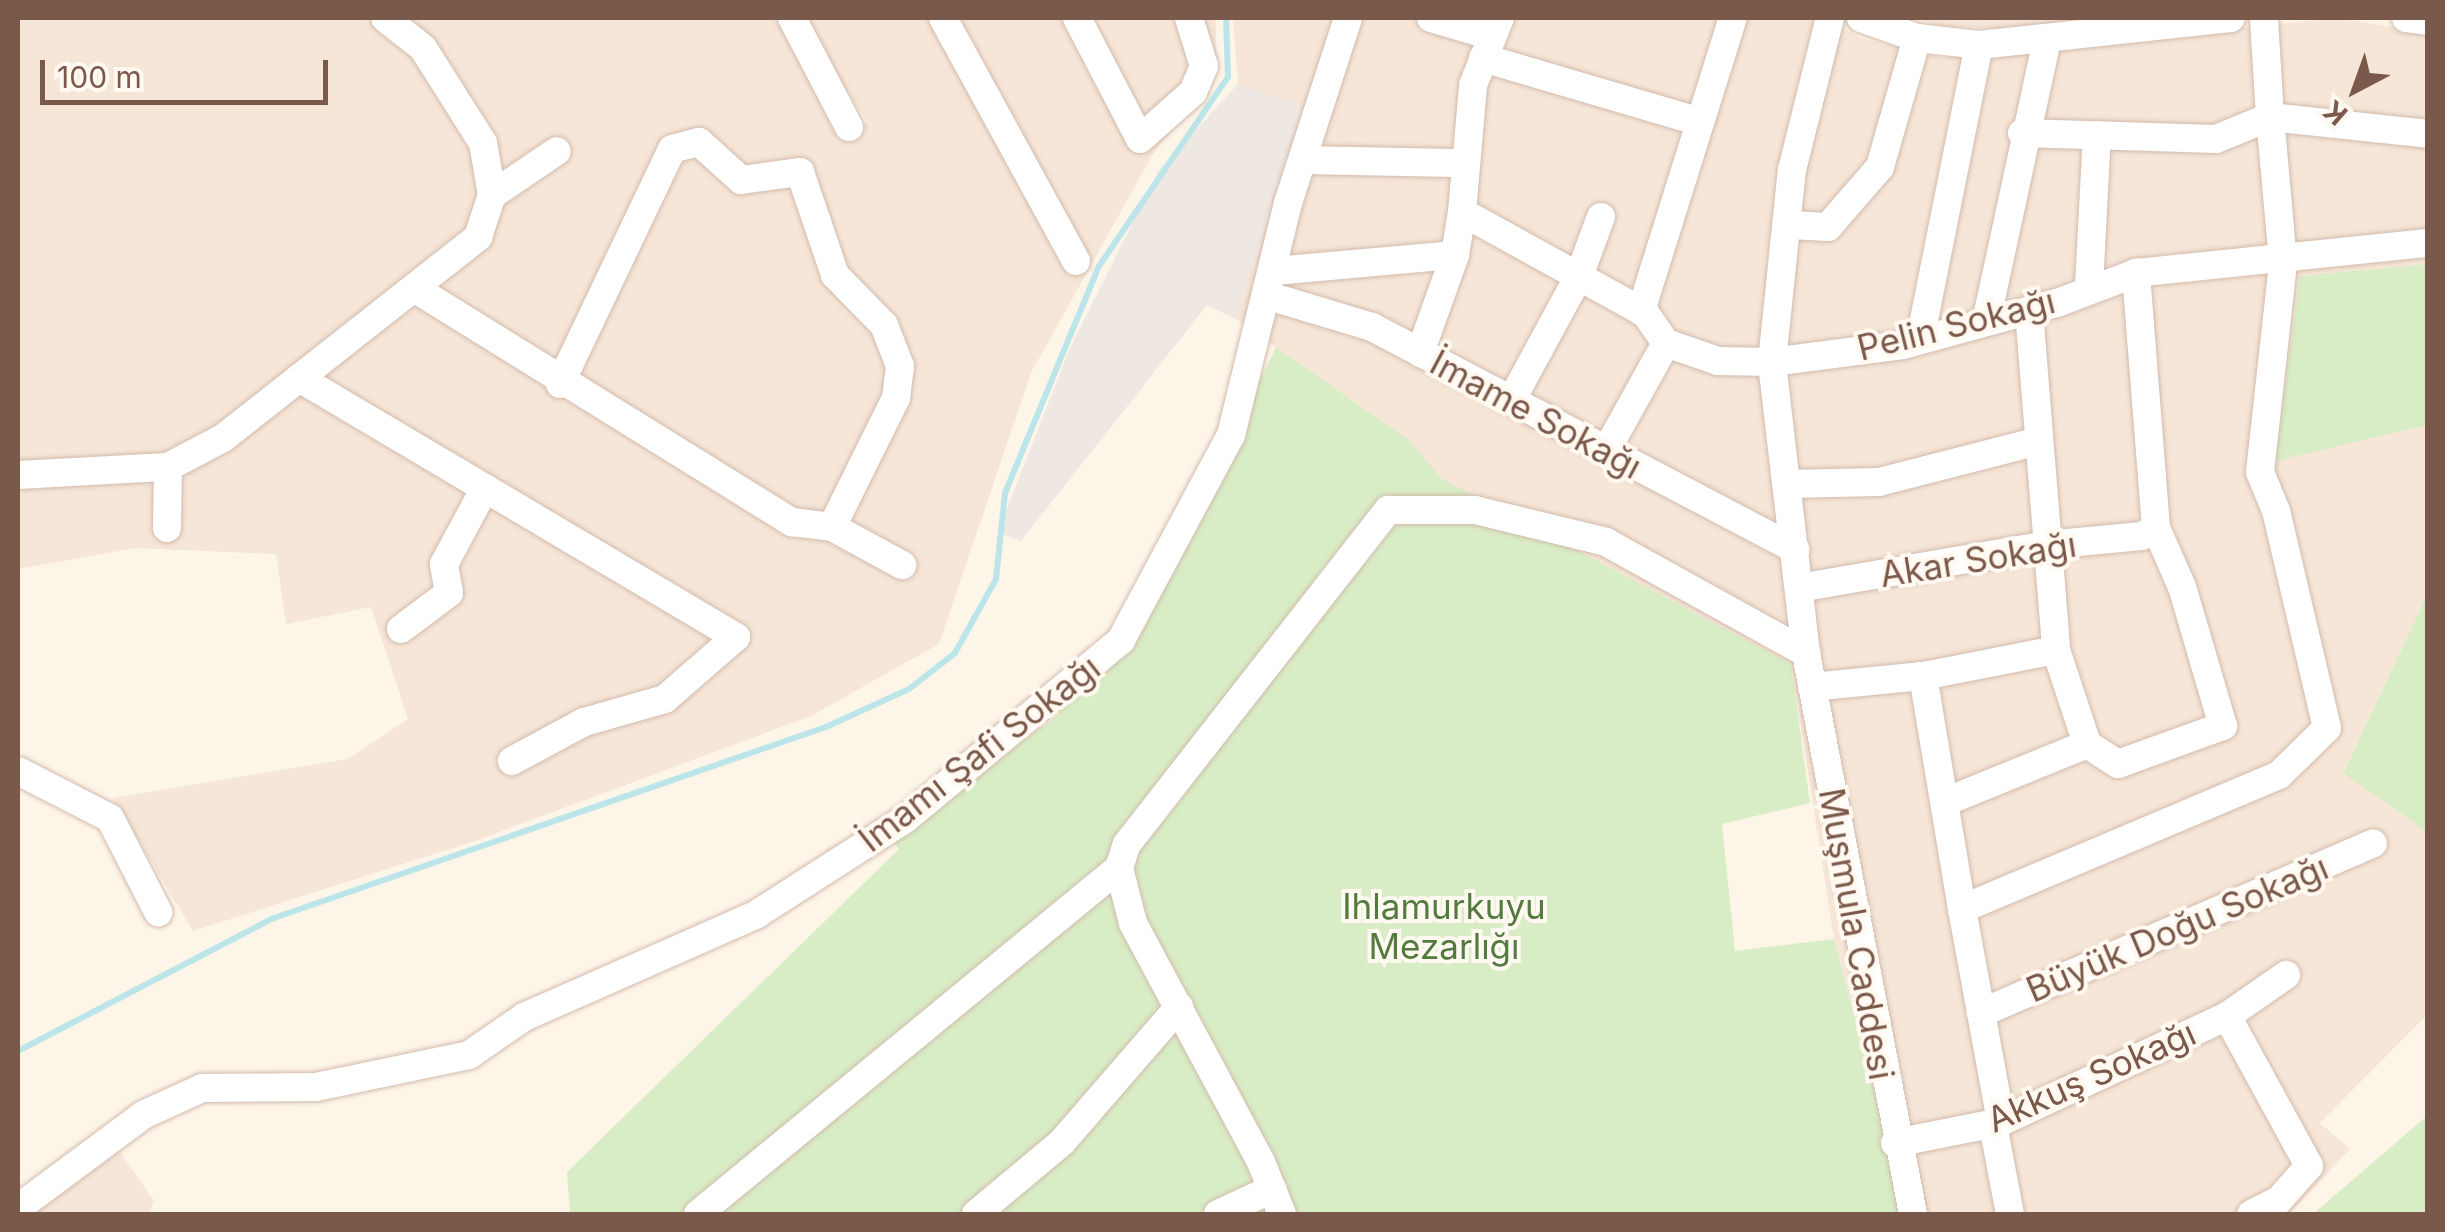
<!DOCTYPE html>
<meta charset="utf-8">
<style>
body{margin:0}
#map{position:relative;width:2445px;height:1232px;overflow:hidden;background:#fef5e9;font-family:Inter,sans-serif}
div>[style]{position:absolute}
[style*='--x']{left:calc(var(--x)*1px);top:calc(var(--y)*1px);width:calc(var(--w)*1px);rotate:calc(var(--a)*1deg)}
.residential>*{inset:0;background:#f6e6d7}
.industrial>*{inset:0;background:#efe7e2}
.green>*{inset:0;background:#d8edc6}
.stream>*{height:6px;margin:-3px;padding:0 3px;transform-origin:3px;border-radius:3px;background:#bbe5e9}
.roads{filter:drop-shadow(0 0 2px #d2bbad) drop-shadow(0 0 2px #d2bbad)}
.minor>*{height:28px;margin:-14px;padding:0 14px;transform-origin:14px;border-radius:14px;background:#fff}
span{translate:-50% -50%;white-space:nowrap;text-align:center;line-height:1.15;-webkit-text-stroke:8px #fff9f1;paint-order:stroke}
.street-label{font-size:35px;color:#7b594a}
.park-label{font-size:35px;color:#537b3e}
.frame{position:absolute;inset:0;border:20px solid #7b594a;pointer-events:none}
.north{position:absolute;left:2305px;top:40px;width:100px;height:100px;-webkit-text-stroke:8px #fff9f1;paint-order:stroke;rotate:221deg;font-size:28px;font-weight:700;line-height:40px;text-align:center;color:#7b594a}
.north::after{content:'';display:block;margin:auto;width:35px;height:45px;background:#7b594a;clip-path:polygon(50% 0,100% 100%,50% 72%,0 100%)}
.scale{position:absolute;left:40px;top:60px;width:288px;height:45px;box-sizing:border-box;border:5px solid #7b594a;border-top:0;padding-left:12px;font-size:30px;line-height:35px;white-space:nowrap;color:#7b594a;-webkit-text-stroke:8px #fff9f1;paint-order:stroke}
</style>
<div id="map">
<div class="residential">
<div style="clip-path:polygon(18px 18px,779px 18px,846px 141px,867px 121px,800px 18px,1216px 18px,1216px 75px,1153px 154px,1031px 373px,939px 644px,811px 716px,475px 841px,193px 931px,113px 798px,348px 759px,408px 719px,371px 607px,286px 624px,276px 554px,135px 548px,18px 569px)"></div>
<div style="clip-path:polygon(1233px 18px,1826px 18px,1862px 39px,1941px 58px,2336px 18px,2427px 32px,2427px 264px,2300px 276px,2275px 460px,2427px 425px,2427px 595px,2343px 772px,2427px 832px,2427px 1015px,2320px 1123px,2350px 1149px,2289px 1214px,1906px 1214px,1834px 939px,1791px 664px,1440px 478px,1409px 440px,1236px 319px,1302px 106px,1238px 84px)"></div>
<div style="clip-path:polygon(1916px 18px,2162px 18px,2072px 31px,1940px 26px)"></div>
<div style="clip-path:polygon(118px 1149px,154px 1201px,149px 1214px,19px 1214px)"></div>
</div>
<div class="industrial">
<div style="clip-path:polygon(1238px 84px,1303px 106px,1236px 319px,1207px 305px,1021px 541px,998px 532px,1069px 350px,1159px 170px)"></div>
</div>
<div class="green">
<div style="clip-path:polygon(2427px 264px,2427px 425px,2275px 461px,2300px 276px)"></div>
<div style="clip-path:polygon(1276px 347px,1409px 440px,1441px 478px,1791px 664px,1810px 803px,1722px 824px,1735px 951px,1834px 939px,1906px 1214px,570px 1214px,567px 1172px,899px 849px,888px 835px,1056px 717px,1191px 525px)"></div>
<div style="clip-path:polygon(2427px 595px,2427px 832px,2343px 773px)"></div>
<div style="clip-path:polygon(2427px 1116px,2427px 1214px,2313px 1214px)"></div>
</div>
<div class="stream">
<div style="--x:18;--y:1051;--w:288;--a:-27.5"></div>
<div style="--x:274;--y:918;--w:584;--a:-19.09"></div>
<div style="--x:826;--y:727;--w:91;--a:-24.6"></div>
<div style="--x:909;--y:689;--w:58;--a:-38"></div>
<div style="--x:955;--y:653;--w:85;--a:-61"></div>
<div style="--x:996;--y:579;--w:86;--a:-84"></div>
<div style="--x:1005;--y:493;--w:246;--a:-67.5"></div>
<div style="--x:1099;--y:266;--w:229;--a:-55.7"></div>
<div style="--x:1228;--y:77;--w:59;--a:-91.9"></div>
</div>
<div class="roads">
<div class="minor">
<div style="--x:792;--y:18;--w:123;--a:62.4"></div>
<div style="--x:943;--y:18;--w:277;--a:61.3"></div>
<div style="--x:1077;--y:18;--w:136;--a:62.5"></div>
<div style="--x:1140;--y:139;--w:71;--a:-41.6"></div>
<div style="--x:1193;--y:92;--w:28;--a:-67"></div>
<div style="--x:1204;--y:66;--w:50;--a:-107.4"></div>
<div style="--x:1431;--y:18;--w:64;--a:16.4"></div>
<div style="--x:1861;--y:18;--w:59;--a:19.7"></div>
<div style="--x:1917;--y:38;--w:62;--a:6.4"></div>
<div style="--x:1979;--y:45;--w:253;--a:-6.1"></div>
<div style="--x:2406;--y:18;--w:22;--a:8"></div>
<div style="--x:1483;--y:58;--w:226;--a:16.4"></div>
<div style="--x:2022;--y:133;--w:194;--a:1.8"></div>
<div style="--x:2216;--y:139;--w:58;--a:-22.2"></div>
<div style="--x:2270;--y:117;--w:99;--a:-93.5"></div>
<div style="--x:1303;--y:160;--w:163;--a:1.1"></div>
<div style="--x:492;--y:195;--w:78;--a:-34.1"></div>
<div style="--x:1462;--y:212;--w:127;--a:-85"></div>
<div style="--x:1473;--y:85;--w:72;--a:-68.1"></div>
<div style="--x:1790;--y:225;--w:38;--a:3"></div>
<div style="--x:1828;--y:227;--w:79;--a:-49.1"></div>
<div style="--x:1880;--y:167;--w:134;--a:-74"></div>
<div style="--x:1274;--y:271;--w:182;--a:-5.1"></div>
<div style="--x:1455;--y:255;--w:44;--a:-80.8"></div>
<div style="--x:1462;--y:212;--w:209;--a:28.9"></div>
<div style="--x:1645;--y:313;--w:37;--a:55"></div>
<div style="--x:1666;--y:343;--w:55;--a:19.1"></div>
<div style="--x:1718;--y:361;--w:54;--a:1.1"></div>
<div style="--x:1772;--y:362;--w:193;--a:-84.1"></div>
<div style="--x:1792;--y:170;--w:157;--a:-76"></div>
<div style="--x:2089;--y:286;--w:151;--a:-87"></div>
<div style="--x:414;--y:288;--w:445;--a:31.8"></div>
<div style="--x:792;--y:522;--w:40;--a:7.1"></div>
<div style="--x:832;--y:527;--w:80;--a:28.5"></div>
<div style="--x:1269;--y:296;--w:108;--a:16.8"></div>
<div style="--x:1372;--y:327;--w:478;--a:27.7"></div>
<div style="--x:1641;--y:311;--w:307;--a:-72.6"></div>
<div style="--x:2029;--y:311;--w:340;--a:85.4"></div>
<div style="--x:2056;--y:650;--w:136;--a:168.9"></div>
<div style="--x:1923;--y:676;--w:236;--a:80.5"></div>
<div style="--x:1962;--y:909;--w:344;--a:-22.9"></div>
<div style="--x:2279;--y:775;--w:67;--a:-44.4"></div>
<div style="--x:2327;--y:728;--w:223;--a:-103.2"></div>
<div style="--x:2276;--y:511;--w:42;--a:-112.3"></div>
<div style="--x:2260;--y:472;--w:211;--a:-83.7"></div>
<div style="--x:2283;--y:262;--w:146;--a:-95.1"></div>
<div style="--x:2270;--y:117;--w:159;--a:6.1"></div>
<div style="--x:1986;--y:322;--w:288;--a:-77.8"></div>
<div style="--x:1920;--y:340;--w:301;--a:-78.7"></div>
<div style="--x:1420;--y:353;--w:104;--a:-70.3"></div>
<div style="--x:299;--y:378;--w:508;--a:30.65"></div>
<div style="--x:736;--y:637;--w:94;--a:138.9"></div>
<div style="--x:665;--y:699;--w:84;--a:164.1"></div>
<div style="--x:584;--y:722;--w:82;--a:151.6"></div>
<div style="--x:560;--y:384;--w:260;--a:-64.5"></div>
<div style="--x:672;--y:149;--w:28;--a:-15"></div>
<div style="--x:699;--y:142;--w:57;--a:42.1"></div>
<div style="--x:741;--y:180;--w:60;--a:-7.7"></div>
<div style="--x:800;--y:172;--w:109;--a:71.2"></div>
<div style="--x:835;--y:275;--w:70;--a:45.6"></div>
<div style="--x:884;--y:325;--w:44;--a:68.7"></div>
<div style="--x:900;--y:366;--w:32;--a:97"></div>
<div style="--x:896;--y:398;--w:144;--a:116.4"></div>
<div style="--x:1511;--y:401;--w:142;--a:-61.5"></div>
<div style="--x:1579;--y:276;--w:63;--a:-69.6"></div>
<div style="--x:1606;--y:451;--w:124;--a:-60.9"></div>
<div style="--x:18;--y:475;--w:150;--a:-3.1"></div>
<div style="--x:168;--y:467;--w:62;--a:-27.8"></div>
<div style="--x:223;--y:438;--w:325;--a:-38.2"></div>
<div style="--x:478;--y:237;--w:44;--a:-71.6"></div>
<div style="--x:492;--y:195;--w:53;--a:-99.8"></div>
<div style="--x:483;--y:143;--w:112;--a:-122.3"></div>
<div style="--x:423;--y:48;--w:48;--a:-141.7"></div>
<div style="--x:1787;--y:484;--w:92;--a:-1.2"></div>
<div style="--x:1879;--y:482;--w:165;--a:-14.4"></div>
<div style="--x:167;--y:528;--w:61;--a:-89.1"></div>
<div style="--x:1799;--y:588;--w:252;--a:-9.8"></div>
<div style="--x:2047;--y:545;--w:95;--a:-5.4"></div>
<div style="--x:2142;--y:536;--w:16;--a:-30"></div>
<div style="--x:401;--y:629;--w:60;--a:-36.9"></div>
<div style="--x:449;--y:593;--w:29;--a:-100"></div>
<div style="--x:444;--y:564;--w:86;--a:-61.7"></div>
<div style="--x:2056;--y:650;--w:99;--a:71.7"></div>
<div style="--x:1812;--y:687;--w:112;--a:-5.7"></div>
<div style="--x:18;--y:771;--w:103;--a:27.1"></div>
<div style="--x:110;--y:818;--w:106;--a:62.9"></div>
<div style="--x:1945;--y:802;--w:153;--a:-22.2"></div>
<div style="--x:2087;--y:744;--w:37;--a:33"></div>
<div style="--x:2118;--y:764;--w:112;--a:-19.9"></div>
<div style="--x:2223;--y:726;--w:145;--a:-106.4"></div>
<div style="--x:2182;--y:587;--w:64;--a:-113.8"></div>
<div style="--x:2156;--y:528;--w:256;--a:-94.5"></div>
<div style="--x:1962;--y:909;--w:217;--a:79.6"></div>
<div style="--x:1981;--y:1013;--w:427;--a:-23.4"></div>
<div style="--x:2227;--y:1016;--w:171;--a:61.3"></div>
<div style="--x:2309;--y:1166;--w:45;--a:131.4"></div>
<div style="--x:2279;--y:1200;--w:31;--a:153"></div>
<div style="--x:1993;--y:1125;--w:91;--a:79.2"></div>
<div style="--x:1895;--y:1143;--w:108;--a:-11.2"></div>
<div style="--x:2001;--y:1122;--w:250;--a:-25.1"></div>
<div style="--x:2227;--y:1016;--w:72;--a:-34.8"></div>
<div style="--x:18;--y:1208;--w:156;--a:-36.6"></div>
<div style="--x:143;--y:1115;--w:65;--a:-24.6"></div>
<div style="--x:202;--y:1088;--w:114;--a:-0.5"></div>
<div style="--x:316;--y:1087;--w:156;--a:-11.8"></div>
<div style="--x:469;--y:1055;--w:67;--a:-34.6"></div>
<div style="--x:524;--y:1017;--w:255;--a:-23.8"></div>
<div style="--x:757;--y:914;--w:176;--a:-32.7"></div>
<div style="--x:905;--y:819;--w:281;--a:-39.6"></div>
<div style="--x:1121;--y:640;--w:233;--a:-61.8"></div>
<div style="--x:1231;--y:435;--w:239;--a:-76.2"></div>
<div style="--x:1288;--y:203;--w:194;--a:-72"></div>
<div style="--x:698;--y:1214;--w:545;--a:-39.42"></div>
<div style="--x:976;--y:1214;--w:112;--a:-39.9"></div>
<div style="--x:1062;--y:1142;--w:179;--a:-49.1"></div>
<div style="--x:1218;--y:1214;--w:60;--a:-24.8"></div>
<div style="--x:1282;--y:1214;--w:56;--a:-112"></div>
<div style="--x:1261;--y:1162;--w:271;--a:-118.2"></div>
<div style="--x:1133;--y:923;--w:57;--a:-104.3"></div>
<div style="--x:1119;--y:868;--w:25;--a:-72"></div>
<div style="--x:1127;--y:844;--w:424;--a:-52"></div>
<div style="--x:1388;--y:510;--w:87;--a:0"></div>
<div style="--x:1475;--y:510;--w:135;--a:13.7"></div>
<div style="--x:1606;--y:542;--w:229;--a:29"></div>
<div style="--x:1913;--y:1214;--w:571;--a:-100.8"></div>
<div style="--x:1806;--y:653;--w:293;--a:-96.7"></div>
<div style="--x:1772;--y:362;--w:132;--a:-7.4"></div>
<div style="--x:1903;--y:345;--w:160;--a:-15.3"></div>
<div style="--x:2057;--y:303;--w:85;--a:-20.8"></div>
<div style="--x:2136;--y:273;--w:294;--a:-5.9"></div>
</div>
</div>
<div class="street-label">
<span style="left:1956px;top:324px;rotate:-14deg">Pelin Sokağı</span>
<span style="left:1536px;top:414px;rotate:28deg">İmame Sokağı</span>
<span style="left:1978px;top:559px;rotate:-9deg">Akar Sokağı</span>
<span style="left:979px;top:753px;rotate:-38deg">İmamı Şafi Sokağı</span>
<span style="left:2177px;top:928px;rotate:-23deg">Büyük Doğu Sokağı</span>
<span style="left:1857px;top:934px;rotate:80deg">Muşmula Caddesi</span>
<span style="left:2091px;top:1076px;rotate:-24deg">Akkuş Sokağı</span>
</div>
<div class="park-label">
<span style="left:1444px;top:926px">Ihlamurkuyu<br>Mezarlığı</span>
</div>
<div class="frame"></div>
<div class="north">K</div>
<div class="scale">100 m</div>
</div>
